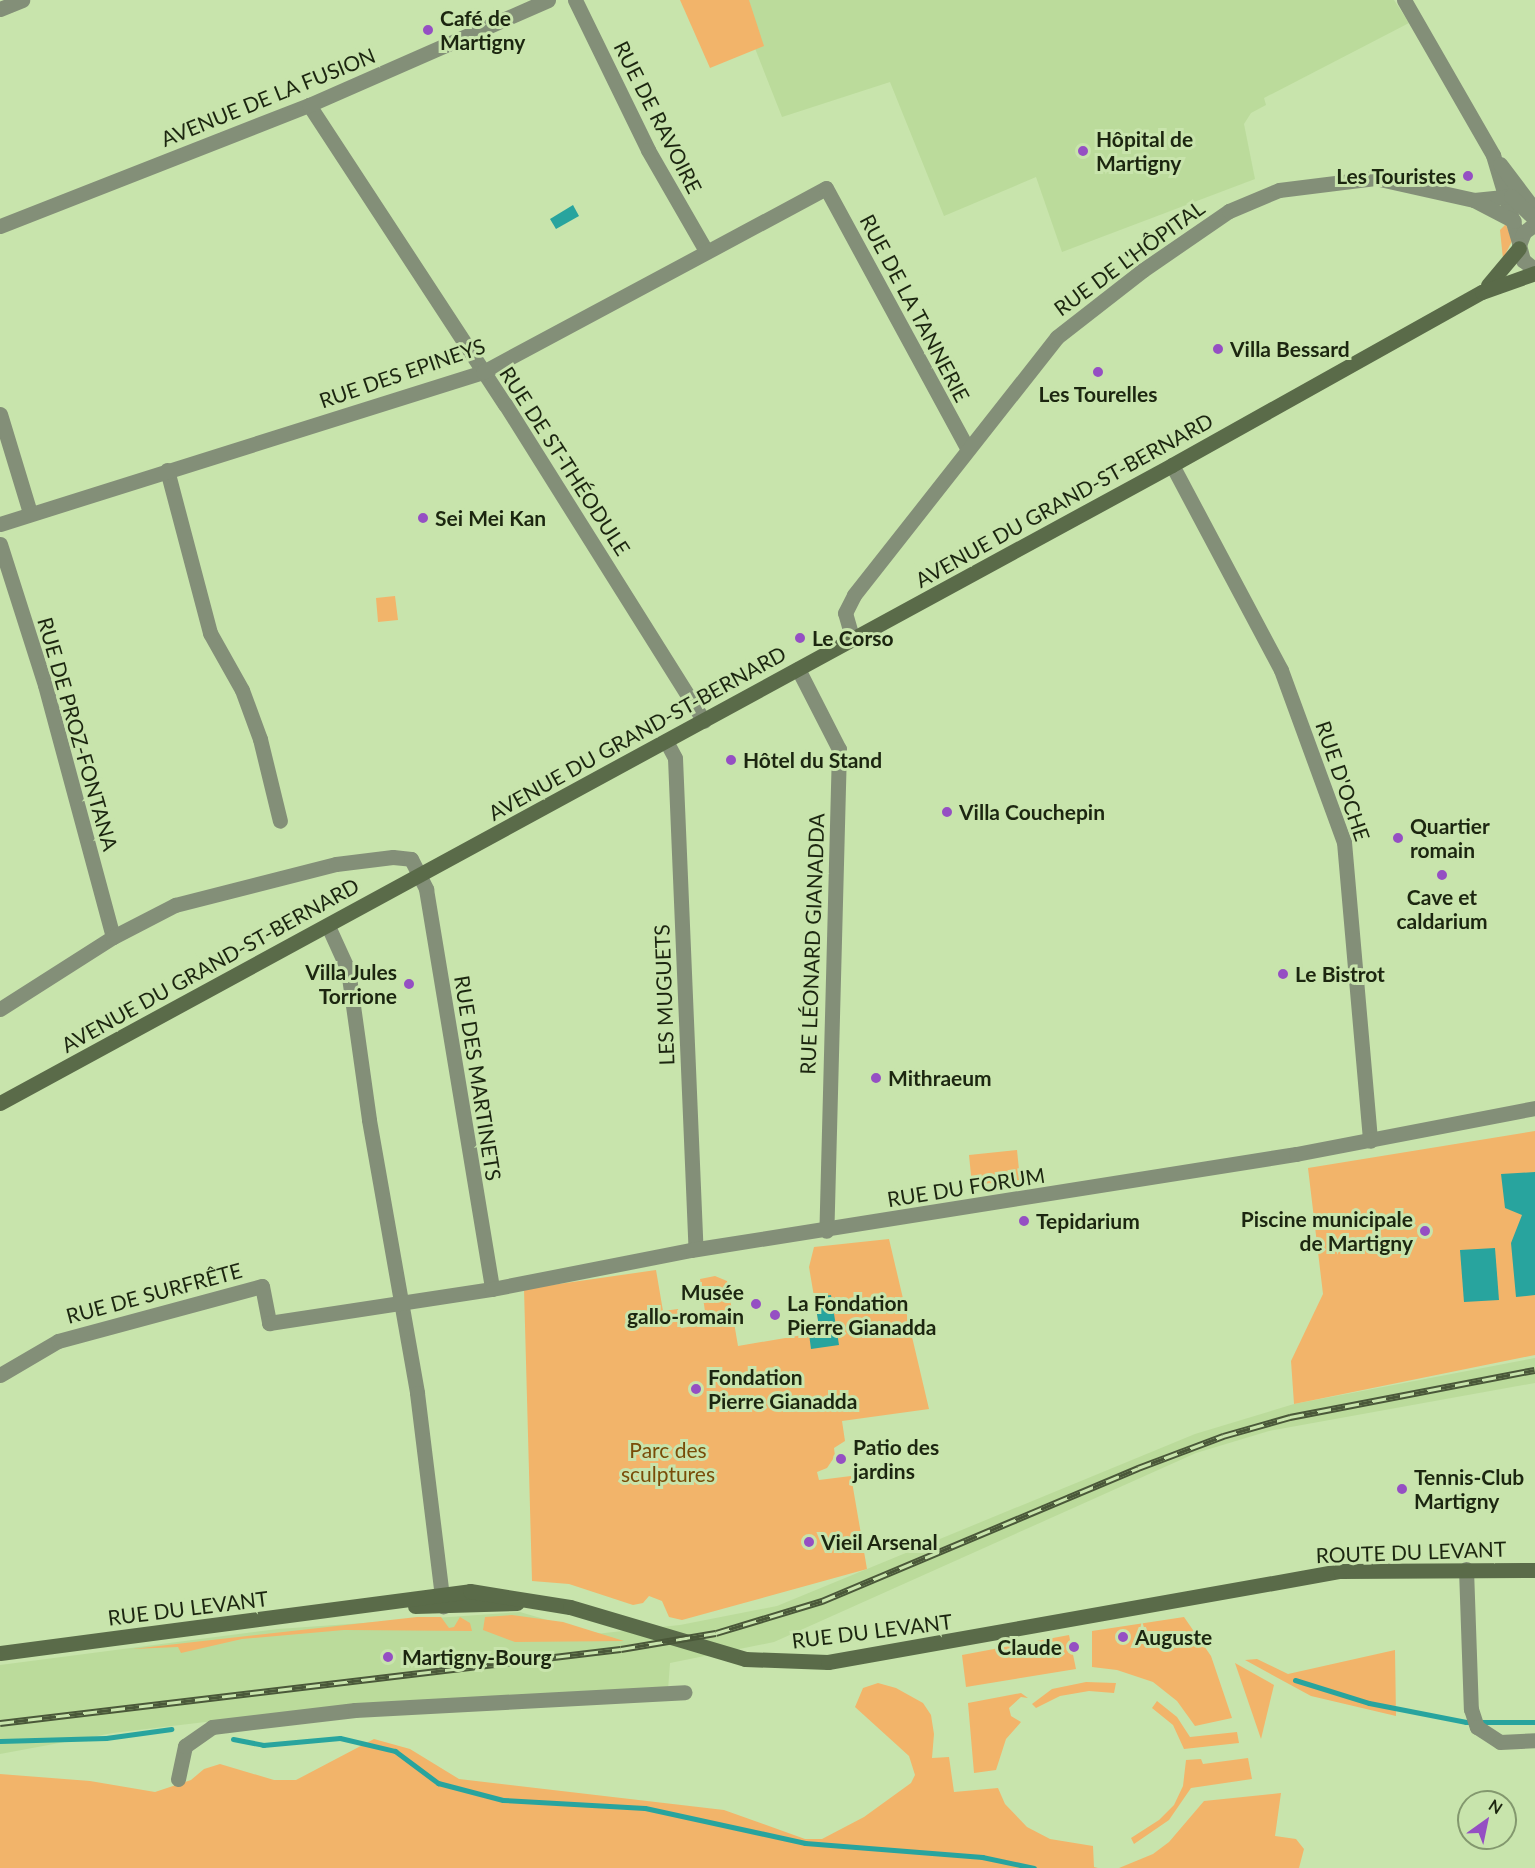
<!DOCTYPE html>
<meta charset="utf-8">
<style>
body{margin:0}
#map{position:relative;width:1535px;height:1868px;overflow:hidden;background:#c8e4ac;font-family:Lato,sans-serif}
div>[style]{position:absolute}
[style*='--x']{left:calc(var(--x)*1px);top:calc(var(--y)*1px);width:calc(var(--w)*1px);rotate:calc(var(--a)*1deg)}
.built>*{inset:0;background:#bbdb9b}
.green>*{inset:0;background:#f2b46a}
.water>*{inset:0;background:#28a49e}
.stream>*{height:5px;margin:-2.5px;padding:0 2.5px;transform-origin:2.5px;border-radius:2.5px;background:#28a49e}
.street>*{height:15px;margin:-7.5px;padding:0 7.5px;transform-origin:7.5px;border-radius:7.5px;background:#838f78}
.secondary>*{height:15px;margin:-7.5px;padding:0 7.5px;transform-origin:7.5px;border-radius:7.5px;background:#5a6b49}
.rail>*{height:7px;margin-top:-3.5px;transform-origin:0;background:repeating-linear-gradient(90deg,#c8e4ac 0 14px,#4a5839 0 28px);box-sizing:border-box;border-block:2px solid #4a5839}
.dots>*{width:16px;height:16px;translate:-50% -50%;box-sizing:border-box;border:3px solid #c8e4ac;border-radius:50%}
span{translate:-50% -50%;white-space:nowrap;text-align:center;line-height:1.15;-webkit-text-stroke:6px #c8e4ac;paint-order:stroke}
.poi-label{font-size:21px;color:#1c2610;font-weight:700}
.left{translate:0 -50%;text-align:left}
.right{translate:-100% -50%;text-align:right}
.street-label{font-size:21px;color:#1c2610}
.park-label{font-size:21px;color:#794c08}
.north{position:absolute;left:1457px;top:1790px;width:60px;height:60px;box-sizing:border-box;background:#c8e4ac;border:2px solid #83986e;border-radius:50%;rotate:33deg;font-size:16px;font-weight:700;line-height:24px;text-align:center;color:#1c2610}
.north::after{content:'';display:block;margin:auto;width:21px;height:27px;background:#954fc3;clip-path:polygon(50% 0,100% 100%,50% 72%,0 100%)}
</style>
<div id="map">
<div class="built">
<div style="clip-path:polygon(736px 0,1394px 0,1409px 23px,1264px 98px,1266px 105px,1251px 113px,1244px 124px,1255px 179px,1062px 252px,1036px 177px,944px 216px,890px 82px,782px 117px)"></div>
<div style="clip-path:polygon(1535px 1358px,1535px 1383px,1269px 1431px,1196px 1453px,774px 1642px,670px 1663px,668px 1690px,332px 1707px,113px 1733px,0 1754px,0 1665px,278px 1629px,520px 1612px,595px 1634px,680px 1625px,777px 1606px,1195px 1434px,1294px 1404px)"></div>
</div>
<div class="green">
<div style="clip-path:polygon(680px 0,749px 0,764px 46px,710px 68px)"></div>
<div style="clip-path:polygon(1506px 224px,1512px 241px,1503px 259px,1500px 230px)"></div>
<div style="clip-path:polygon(395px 596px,398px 620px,378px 622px,376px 598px)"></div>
<div style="clip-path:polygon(1535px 1131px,1535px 1355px,1294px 1404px,1291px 1361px,1323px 1294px,1308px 1168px)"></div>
<div style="clip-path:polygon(1017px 1150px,1020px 1180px,972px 1185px,969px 1155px)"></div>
<div style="clip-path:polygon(889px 1239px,929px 1409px,842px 1421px,845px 1441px,834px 1448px,835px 1456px,827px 1468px,817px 1472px,819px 1480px,851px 1476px,867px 1569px,682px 1620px,669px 1617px,662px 1601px,649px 1596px,643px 1603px,633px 1605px,569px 1584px,532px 1581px,524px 1289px,656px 1270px,663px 1311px,678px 1309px,681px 1328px,707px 1324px,700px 1279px,715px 1276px,727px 1281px,738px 1346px,820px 1332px,809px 1267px,814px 1247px)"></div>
<div style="clip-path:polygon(512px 1615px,563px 1622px,624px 1641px,515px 1642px,483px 1630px,485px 1617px)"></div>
<div style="clip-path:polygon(417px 1617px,441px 1617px,449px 1628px,454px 1627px,460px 1617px,470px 1623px,472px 1631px,344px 1630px,242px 1639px,181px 1653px,178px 1647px,132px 1649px)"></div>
<div style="clip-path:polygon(1184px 1617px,1211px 1656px,1232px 1718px,1195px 1726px,1177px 1701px,1153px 1682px,1117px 1670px,1092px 1667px,1092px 1631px)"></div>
<div style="clip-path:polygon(1069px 1635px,1076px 1669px,966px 1687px,962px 1655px)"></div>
<div style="clip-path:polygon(1395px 1650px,1396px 1716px,1311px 1696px,1245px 1660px,1257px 1659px,1288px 1674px)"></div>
<div style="clip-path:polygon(1235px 1663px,1274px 1685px,1261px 1739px)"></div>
<div style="clip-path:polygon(1086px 1682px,1116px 1683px,1114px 1693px,1089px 1691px,1060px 1696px,1036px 1708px,1032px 1704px,1052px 1689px)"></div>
<div style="clip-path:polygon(878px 1683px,896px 1688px,923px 1703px,931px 1715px,934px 1734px,932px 1758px,949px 1757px,954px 1792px,998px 1788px,1005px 1804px,1027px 1827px,1050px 1839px,1093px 1846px,1094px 1867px,1098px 1868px,0 1868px,0 1774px,90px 1781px,155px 1792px,191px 1780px,204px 1769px,220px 1764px,274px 1780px,296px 1780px,374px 1739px,410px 1749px,459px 1779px,724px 1810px,805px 1839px,822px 1839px,864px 1817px,911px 1783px,915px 1775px,909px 1756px,855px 1707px,863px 1688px)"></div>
<div style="clip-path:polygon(1021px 1693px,1028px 1698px,1021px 1697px,1009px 1708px,1011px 1716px,1021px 1722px,1006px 1739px,996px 1770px,974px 1773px,968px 1703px)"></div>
<div style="clip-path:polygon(1157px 1701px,1177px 1717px,1190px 1737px,1237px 1732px,1239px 1743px,1184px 1749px,1173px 1725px,1152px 1708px)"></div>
<div style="clip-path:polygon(1248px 1758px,1252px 1779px,1191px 1788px,1169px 1820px,1134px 1844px,1131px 1838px,1159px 1820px,1174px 1805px,1183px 1786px,1186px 1760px,1201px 1759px,1203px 1764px)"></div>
<div style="clip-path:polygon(1281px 1793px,1275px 1836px,1296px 1839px,1304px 1849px,1299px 1868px,1119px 1868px,1153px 1854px,1169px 1842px,1204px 1801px)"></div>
</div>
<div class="water">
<div style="clip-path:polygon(573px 205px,579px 216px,556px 229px,550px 219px)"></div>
<div style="clip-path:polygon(1535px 1172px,1535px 1295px,1516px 1297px,1511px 1243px,1522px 1215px,1505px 1208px,1501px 1174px)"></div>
<div style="clip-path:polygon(1495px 1248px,1499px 1300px,1464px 1302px,1460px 1250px)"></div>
<div style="clip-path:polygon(831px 1295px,839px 1345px,811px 1349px,809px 1334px,820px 1332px,814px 1297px)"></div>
</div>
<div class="stream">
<div style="--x:1295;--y:1680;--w:77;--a:17.3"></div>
<div style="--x:1369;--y:1703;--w:99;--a:11.1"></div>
<div style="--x:1466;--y:1722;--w:69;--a:0"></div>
<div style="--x:233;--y:1739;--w:31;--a:11"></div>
<div style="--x:263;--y:1745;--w:77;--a:-5.2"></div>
<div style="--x:340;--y:1738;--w:57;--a:13.3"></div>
<div style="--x:395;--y:1751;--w:54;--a:36.7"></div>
<div style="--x:438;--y:1783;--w:67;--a:14.7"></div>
<div style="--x:503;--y:1800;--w:142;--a:3.2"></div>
<div style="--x:645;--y:1808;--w:164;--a:12.3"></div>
<div style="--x:805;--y:1843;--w:178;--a:4.5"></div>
<div style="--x:982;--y:1857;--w:53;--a:11.9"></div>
<div style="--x:0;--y:1741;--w:106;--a:-1.6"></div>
<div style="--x:106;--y:1738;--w:66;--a:-7.9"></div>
</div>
<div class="street">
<div style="--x:575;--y:0;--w:167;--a:64"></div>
<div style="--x:648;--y:150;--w:116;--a:60.1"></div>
<div style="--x:1404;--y:0;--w:179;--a:60.1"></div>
<div style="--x:1493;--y:155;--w:91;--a:73.4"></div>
<div style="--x:0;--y:9;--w:24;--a:-22"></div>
<div style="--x:309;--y:105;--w:358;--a:56.8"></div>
<div style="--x:505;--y:404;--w:374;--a:57.9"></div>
<div style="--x:1500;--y:164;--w:51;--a:52.9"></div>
<div style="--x:1474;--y:200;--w:37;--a:-6"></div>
<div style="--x:1511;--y:196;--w:33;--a:44"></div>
<div style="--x:1535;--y:224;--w:14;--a:144"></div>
<div style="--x:1524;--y:232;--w:14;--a:111"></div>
<div style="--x:1519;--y:245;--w:16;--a:75"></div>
<div style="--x:1523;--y:260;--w:16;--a:40"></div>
<div style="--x:0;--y:226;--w:332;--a:-21.4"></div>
<div style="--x:309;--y:105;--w:261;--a:-23.7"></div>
<div style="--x:0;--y:414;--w:103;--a:73.1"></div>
<div style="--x:1172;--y:465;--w:232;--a:62"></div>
<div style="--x:1281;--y:670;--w:183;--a:69.9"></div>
<div style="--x:1344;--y:842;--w:300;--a:85"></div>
<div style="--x:167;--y:470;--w:169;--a:75.2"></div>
<div style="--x:210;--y:633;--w:65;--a:60.7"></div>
<div style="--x:242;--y:690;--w:52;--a:69.8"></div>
<div style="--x:260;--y:739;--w:84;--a:76.3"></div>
<div style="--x:0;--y:524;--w:506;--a:-17.47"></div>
<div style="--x:483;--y:372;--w:389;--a:-28.2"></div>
<div style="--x:826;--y:188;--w:296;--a:61.5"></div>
<div style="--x:0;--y:544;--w:148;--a:72.3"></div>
<div style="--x:45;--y:685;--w:261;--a:74.9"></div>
<div style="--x:852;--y:637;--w:25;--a:-106"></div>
<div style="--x:845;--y:613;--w:20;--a:-63"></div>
<div style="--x:854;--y:595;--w:328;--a:-51.8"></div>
<div style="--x:1057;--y:337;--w:109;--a:-37.9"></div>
<div style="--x:1143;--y:270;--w:104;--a:-34.5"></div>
<div style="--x:1229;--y:211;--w:54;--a:-22.8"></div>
<div style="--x:1279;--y:190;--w:97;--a:-7.1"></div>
<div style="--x:1375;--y:178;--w:101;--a:12.5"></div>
<div style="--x:1474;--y:200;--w:45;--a:27.7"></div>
<div style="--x:798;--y:669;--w:90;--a:62.9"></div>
<div style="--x:839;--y:749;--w:482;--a:91.5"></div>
<div style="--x:666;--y:741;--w:19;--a:62"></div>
<div style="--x:675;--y:758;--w:491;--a:87.6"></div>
<div style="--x:328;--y:926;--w:48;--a:65.6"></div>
<div style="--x:348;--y:970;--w:151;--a:82"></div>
<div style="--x:369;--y:1120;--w:277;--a:80"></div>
<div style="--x:417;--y:1393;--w:215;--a:83"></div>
<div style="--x:0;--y:1009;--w:134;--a:-32.5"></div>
<div style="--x:113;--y:937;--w:70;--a:-27.3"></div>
<div style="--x:175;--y:905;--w:166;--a:-14.3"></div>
<div style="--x:336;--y:864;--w:57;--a:-7"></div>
<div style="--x:393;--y:857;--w:18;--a:6"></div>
<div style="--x:411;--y:859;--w:34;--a:63"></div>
<div style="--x:426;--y:889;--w:405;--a:80.6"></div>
<div style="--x:0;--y:1375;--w:67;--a:-30.4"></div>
<div style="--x:58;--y:1341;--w:211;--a:-15.1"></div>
<div style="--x:262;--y:1286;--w:38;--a:79"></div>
<div style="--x:269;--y:1323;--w:226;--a:-8.7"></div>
<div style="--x:492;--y:1289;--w:203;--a:-11.1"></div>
<div style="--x:691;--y:1250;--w:613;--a:-9.02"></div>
<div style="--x:1296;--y:1154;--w:243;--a:-10.9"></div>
<div style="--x:1466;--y:1569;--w:140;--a:88"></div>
<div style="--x:1471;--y:1709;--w:19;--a:72"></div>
<div style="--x:1477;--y:1727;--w:27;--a:33"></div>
<div style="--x:1500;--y:1742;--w:35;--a:-3"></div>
<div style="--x:178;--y:1779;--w:34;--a:-78"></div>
<div style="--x:185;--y:1746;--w:33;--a:-35"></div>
<div style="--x:212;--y:1727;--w:144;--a:-6.8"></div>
<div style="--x:355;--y:1710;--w:330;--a:-3.1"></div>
</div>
<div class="secondary">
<div style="--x:1488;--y:285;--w:48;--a:-50"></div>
<div style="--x:0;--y:1103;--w:1334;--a:-28.56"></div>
<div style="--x:1172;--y:465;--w:355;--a:-29.2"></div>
<div style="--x:1482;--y:292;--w:56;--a:-19.7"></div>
<div style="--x:415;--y:1606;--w:102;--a:-1.7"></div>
<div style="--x:0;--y:1653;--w:474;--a:-7.5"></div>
<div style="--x:470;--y:1591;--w:101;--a:9.1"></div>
<div style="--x:570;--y:1607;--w:183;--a:16.5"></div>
<div style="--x:745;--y:1659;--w:83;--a:2.1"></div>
<div style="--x:828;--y:1662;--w:520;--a:-10.08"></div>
<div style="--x:1340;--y:1571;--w:195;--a:-0.3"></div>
</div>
<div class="rail">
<div style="--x:0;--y:1723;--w:625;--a:-6.8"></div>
<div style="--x:621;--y:1649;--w:96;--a:-9.6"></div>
<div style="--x:716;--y:1633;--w:111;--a:-16.8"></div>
<div style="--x:822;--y:1601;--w:343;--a:-22.8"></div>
<div style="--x:1138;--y:1468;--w:91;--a:-20.6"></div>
<div style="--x:1223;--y:1436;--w:70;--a:-15.8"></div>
<div style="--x:1290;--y:1417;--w:249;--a:-10.9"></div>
</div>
<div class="dots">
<div style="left:428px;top:30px;background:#954fc3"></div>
<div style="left:1083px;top:151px;background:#954fc3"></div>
<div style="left:1468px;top:176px;background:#954fc3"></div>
<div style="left:1218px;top:349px;background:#954fc3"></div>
<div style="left:1098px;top:372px;background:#954fc3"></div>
<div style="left:423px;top:518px;background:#954fc3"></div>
<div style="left:800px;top:638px;background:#954fc3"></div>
<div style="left:731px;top:760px;background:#954fc3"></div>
<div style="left:947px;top:812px;background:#954fc3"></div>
<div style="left:1398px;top:838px;background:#954fc3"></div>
<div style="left:1442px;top:875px;background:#954fc3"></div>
<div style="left:1283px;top:974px;background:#954fc3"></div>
<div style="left:409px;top:984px;background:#954fc3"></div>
<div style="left:876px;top:1078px;background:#954fc3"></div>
<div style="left:1024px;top:1221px;background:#954fc3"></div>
<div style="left:1425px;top:1231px;background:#954fc3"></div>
<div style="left:756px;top:1304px;background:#954fc3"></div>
<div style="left:775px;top:1315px;background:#954fc3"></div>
<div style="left:696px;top:1389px;background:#954fc3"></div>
<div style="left:841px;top:1459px;background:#954fc3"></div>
<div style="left:1402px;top:1489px;background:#954fc3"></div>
<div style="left:809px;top:1542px;background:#954fc3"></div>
<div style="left:1123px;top:1637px;background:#954fc3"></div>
<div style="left:1074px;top:1647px;background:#954fc3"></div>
<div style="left:388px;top:1657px;background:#954fc3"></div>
</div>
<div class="poi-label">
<span class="left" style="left:440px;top:30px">Café de<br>Martigny</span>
<span class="left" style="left:1096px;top:151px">Hôpital de<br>Martigny</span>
<span class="right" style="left:1456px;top:176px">Les Touristes</span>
<span class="left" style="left:1230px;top:349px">Villa Bessard</span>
<span style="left:1098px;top:394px">Les Tourelles</span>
<span class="left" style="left:435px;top:518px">Sei Mei Kan</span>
<span class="left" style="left:812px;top:638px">Le Corso</span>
<span class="left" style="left:743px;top:760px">Hôtel du Stand</span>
<span class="left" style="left:959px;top:812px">Villa Couchepin</span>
<span class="left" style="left:1410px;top:838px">Quartier<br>romain</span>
<span style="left:1442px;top:909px">Cave et<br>caldarium</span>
<span class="right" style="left:397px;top:984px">Villa Jules<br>Torrione</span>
<span class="left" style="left:1295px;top:974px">Le Bistrot</span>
<span class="left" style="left:888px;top:1078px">Mithraeum</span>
<span class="right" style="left:1413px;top:1231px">Piscine municipale<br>de Martigny</span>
<span class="left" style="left:1036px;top:1221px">Tepidarium</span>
<span class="right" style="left:744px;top:1304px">Musée<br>gallo-romain</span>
<span class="left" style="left:787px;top:1315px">La Fondation<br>Pierre Gianadda</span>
<span class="left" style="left:708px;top:1389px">Fondation<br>Pierre Gianadda</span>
<span class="left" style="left:853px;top:1459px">Patio des<br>jardins</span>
<span class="left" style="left:1414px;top:1489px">Tennis-Club<br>Martigny</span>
<span class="left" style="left:821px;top:1542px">Vieil Arsenal</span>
<span class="left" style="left:1135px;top:1637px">Auguste</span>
<span class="right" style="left:1062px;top:1647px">Claude</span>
<span class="left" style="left:402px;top:1657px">Martigny-Bourg</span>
</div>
<div class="street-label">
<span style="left:268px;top:97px;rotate:-22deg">AVENUE DE LA FUSION</span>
<span style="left:658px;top:117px;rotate:63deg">RUE DE RAVOIRE</span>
<span style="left:1129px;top:258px;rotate:-36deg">RUE DE L'HÔPITAL</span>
<span style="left:915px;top:308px;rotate:62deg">RUE DE LA TANNERIE</span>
<span style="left:402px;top:373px;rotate:-19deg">RUE DES EPINEYS</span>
<span style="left:565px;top:461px;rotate:57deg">RUE DE ST-THÉODULE</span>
<span style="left:1064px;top:500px;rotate:-29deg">AVENUE DU GRAND-ST-BERNARD</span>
<span style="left:637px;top:733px;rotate:-29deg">AVENUE DU GRAND-ST-BERNARD</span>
<span style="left:78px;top:734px;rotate:74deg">RUE DE PROZ-FONTANA</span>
<span style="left:1343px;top:781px;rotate:71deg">RUE D'OCHE</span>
<span style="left:812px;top:944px;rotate:-88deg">RUE LÉONARD GIANADDA</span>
<span style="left:210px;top:965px;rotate:-29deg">AVENUE DU GRAND-ST-BERNARD</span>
<span style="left:664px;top:995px;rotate:-92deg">LES MUGUETS</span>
<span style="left:478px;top:1078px;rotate:81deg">RUE DES MARTINETS</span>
<span style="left:966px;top:1187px;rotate:-9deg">RUE DU FORUM</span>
<span style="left:154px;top:1293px;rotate:-15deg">RUE DE SURFRÊTE</span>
<span style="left:1411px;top:1552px;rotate:-2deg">ROUTE DU LEVANT</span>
<span style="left:188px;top:1608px;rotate:-7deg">RUE DU LEVANT</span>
<span style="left:872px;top:1631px;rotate:-7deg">RUE DU LEVANT</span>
</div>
<div class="park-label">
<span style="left:668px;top:1462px">Parc des<br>sculptures</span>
</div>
<div class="north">N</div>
</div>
